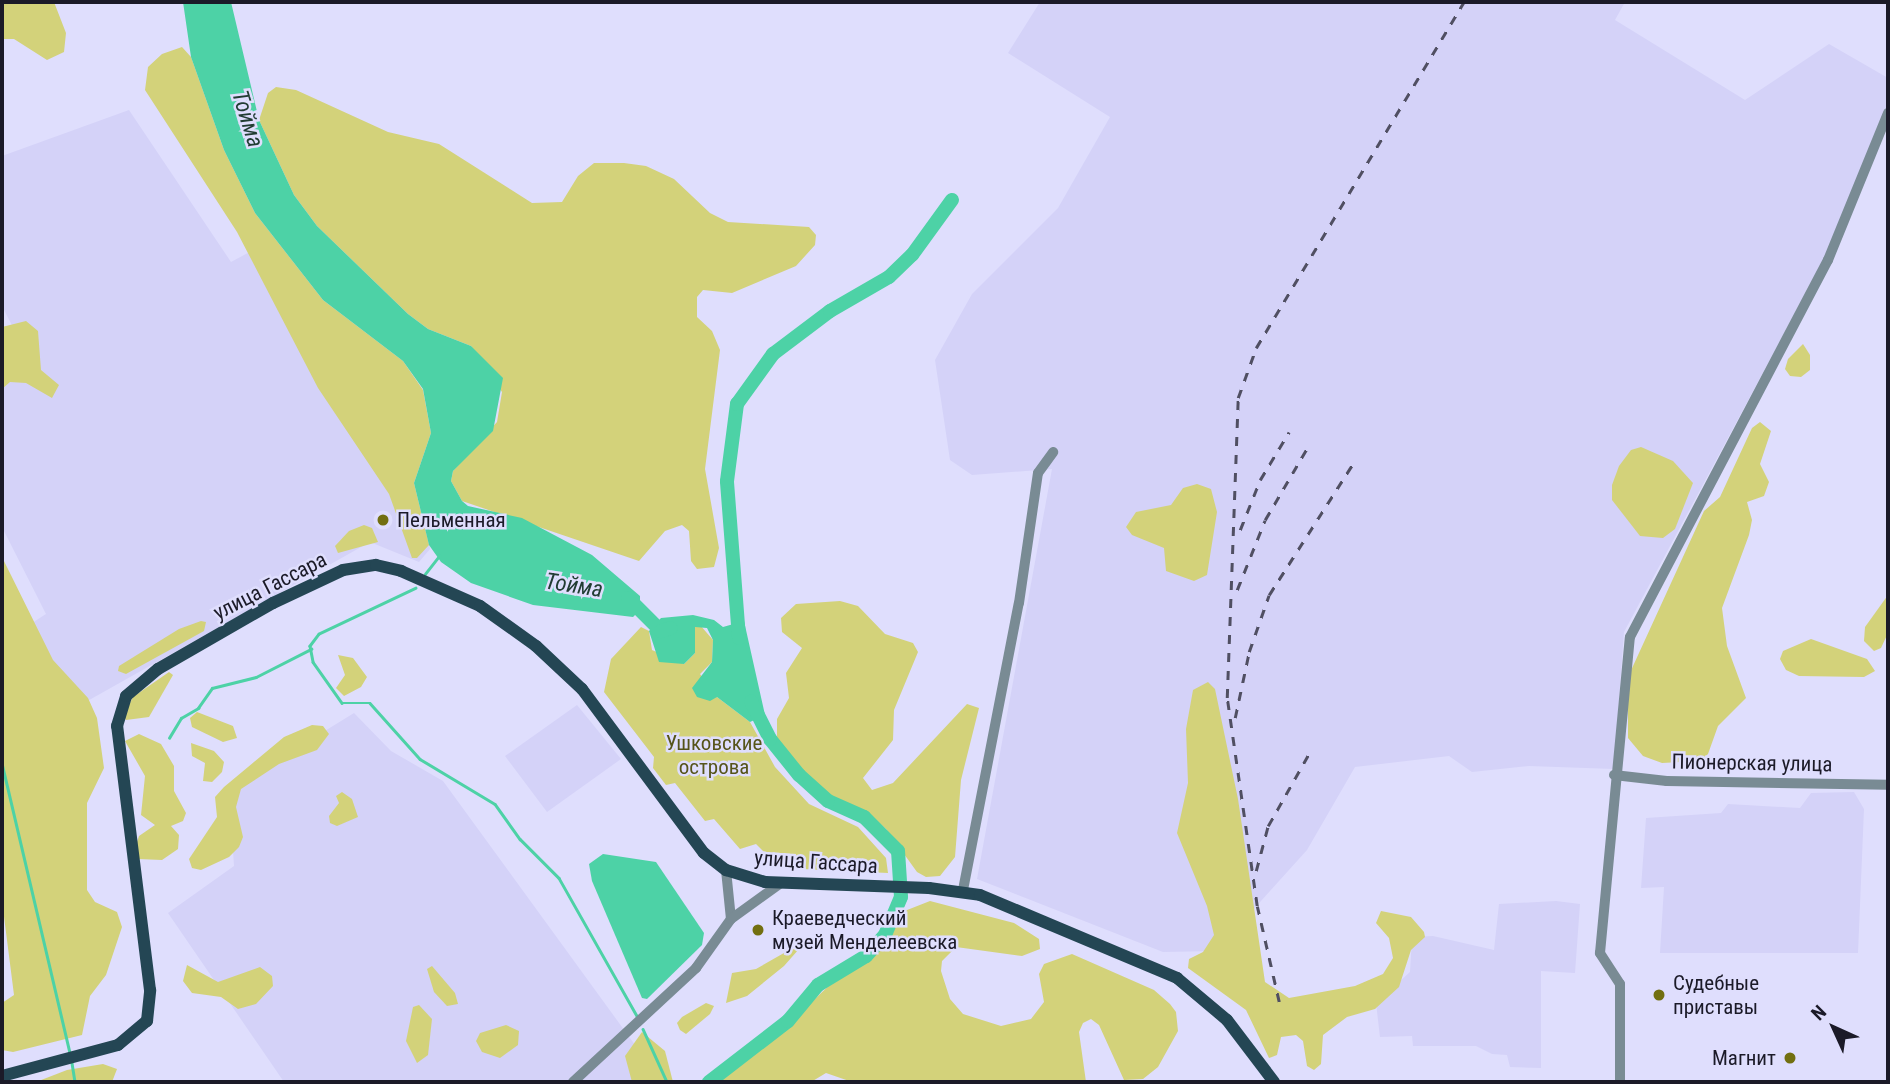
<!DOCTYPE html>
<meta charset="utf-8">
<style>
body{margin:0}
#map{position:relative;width:1890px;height:1084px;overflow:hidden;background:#dfdefd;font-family:"Roboto Condensed",sans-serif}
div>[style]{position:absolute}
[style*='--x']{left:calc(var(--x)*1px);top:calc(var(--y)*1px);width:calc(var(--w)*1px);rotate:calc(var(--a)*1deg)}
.built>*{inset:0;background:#d4d2f8}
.green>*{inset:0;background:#d3d27a}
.water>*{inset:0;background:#4dd2a6}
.stream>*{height:2.5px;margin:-1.25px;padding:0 1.25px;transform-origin:1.25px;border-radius:1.25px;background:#4dd2a6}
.river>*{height:14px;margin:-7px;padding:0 7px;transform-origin:7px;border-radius:7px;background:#4dd2a6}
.minor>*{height:10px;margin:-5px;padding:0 5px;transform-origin:5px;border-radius:5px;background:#798b94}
.major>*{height:12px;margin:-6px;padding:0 6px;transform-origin:6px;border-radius:6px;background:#244654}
.rail>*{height:2.5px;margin-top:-1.25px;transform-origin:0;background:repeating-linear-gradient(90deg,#504f62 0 9px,transparent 0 18px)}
.dots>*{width:19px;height:19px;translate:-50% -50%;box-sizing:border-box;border:4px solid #dfdefd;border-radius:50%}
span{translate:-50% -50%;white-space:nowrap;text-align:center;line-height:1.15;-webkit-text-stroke:5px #dfdefd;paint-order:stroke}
.poi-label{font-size:21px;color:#1b1a28}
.left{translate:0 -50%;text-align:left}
.right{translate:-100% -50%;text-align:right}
.street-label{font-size:21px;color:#1b1a28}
.park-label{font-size:21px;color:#56541a}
.water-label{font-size:23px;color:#213d33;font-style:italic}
.frame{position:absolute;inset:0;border:4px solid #1b1a28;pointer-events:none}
.north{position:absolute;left:1799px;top:993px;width:70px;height:70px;-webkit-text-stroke:5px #dfdefd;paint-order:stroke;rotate:315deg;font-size:19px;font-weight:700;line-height:28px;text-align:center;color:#1b1a28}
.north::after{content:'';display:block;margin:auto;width:24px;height:32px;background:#1b1a28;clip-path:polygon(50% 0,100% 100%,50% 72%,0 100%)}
</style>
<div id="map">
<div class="built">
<div style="clip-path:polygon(1040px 2px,1625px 2px,1615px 20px,1745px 100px,1829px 44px,1888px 78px,1888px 105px,1857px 197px,1624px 632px,1614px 769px,1529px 766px,1472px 772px,1449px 756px,1355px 767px,1307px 850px,1216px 951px,1163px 952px,977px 879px,1052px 469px,972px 475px,950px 460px,935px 360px,972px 294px,1058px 208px,1110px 117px,1008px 53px)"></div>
<div style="clip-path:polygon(129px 110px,231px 262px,257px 248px,428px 531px,430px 549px,419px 562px,370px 542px,75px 708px,32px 623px,46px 614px,2px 527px,2px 342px,16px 333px,2px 306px,2px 156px)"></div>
<div style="clip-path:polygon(577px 705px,621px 759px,547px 812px,505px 756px)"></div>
<div style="clip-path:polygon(354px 713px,391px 751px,443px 781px,662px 1082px,284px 1082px,168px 913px,234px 866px,229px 790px)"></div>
<div style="clip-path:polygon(1854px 792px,1864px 809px,1858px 953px,1660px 953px,1664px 887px,1641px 888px,1646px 818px,1721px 813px,1728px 804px,1800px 808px,1811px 793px)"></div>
<div style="clip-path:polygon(1556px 901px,1580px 904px,1575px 973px,1541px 971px,1541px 1068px,1510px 1067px,1507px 1055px,1492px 1054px,1476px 1046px,1413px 1046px,1412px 1036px,1380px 1037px,1376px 1003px,1410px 972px,1412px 937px,1433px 936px,1494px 950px,1499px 904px)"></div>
</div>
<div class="green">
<div style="clip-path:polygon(2px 2px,54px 2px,66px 33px,64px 52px,47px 60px,14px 39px,2px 39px)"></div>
<div style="clip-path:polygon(182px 47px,191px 57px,224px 150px,255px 213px,323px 300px,403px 361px,423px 390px,431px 433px,414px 483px,429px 545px,417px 558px,412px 558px,389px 494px,318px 388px,237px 232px,145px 90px,148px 67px,162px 54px)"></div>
<div style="clip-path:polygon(276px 87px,296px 90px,388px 132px,439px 144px,532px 203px,562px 202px,578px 176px,594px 163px,624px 163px,646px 166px,674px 179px,710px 213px,728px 222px,809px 227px,816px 235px,815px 245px,796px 266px,732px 293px,703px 290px,697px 297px,697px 317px,712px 331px,720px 350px,705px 469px,719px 548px,714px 567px,697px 569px,691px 561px,689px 531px,682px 525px,665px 531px,639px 561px,462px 501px,451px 481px,453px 471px,497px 422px,502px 392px,471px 346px,428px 329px,408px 314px,317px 226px,294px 195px,259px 120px,268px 93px)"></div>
<div style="clip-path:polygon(26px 321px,38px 331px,41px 370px,59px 385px,52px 398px,26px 383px,10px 382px,2px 389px,2px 327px)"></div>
<div style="clip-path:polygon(1803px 344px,1810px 355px,1810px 370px,1801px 377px,1790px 376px,1785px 369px,1788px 359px)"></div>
<div style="clip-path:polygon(1760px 422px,1771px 431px,1760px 464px,1769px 482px,1764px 496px,1747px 502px,1752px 520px,1749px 535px,1722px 608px,1727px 646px,1746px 698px,1718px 726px,1708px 754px,1700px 761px,1662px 763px,1643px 756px,1628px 738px,1628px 677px,1704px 511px,1720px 497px,1752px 428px)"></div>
<div style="clip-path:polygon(1641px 447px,1673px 461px,1693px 483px,1675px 529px,1663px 538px,1640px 536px,1612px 500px,1612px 485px,1619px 466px,1631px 450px)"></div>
<div style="clip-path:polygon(1197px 484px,1211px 489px,1217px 512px,1207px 575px,1194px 581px,1166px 571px,1164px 548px,1132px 535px,1126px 527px,1136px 512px,1171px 505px,1183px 488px)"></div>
<div style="clip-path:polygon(364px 525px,372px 528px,378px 542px,338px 553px,335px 546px,349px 531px)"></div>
<div style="clip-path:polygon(2px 557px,53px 660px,88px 698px,97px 718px,104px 768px,87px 803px,87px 890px,95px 902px,117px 912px,122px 927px,106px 975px,90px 996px,82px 1035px,13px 1052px,2px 1050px,2px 1003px,14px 995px,2px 901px)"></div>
<div style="clip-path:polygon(1888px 595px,1888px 633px,1881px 648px,1874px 651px,1864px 641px,1865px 627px)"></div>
<div style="clip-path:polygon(840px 601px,858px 606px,885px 634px,913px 643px,918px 652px,894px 710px,893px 740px,863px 778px,872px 790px,893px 783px,967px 704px,979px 708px,961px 780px,955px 857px,940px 876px,926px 877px,917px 872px,886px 829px,868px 813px,830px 795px,786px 757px,777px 739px,777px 719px,789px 698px,786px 673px,802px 648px,782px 632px,781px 618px,796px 604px)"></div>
<div style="clip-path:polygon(201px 621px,206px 622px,204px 631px,126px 674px,118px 671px,119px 666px,179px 629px)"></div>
<div style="clip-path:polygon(700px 625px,713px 640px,712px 662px,700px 674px,717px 697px,750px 722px,775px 767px,809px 804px,858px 827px,886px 858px,888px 873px,780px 868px,756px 844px,740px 849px,714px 819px,705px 821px,675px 783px,666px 785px,653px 768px,654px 757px,604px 692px,611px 659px,641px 627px,649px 631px,652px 650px,684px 664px,695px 653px,695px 627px)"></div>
<div style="clip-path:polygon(1811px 639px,1867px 659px,1875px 671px,1864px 677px,1799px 676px,1786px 670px,1780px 659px,1783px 651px)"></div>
<div style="clip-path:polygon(338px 655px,353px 658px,367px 677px,361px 687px,344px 696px,336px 688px,345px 675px)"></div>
<div style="clip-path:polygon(169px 672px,173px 675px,149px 717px,126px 720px,123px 716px,133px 697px)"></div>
<div style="clip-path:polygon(1208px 682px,1215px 689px,1238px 799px,1265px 982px,1289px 998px,1355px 986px,1383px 974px,1393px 958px,1389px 938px,1376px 923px,1381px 911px,1411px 917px,1424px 932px,1425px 937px,1411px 950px,1399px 987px,1375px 1009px,1347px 1017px,1323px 1035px,1321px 1064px,1314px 1070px,1307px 1066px,1303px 1041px,1296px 1035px,1281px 1037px,1277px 1055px,1269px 1058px,1246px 1010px,1188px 968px,1189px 959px,1203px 952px,1214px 935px,1207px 906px,1177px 833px,1188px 783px,1186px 729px,1193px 690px)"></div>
<div style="clip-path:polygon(197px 712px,233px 726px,237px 738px,223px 742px,192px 727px,190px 718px)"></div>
<div style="clip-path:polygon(312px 725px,323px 726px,329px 734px,317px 750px,279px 764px,241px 789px,236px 807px,243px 837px,239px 847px,229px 857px,201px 870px,192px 868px,189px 859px,217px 817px,215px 797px,224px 787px,284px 737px)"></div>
<div style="clip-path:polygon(139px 734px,161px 744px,174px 766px,174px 791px,186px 813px,183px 821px,171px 826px,179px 835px,178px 849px,162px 860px,138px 859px,136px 845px,139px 836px,155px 825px,141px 815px,145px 776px,125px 741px)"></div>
<div style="clip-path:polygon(191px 743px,214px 751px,224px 762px,222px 772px,212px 782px,203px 781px,205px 763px,192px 756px)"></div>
<div style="clip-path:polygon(342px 792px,352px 799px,358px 817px,337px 826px,330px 823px,329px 816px,339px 803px,336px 796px)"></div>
<div style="clip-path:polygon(930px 901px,1014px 923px,1039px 939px,1040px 949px,1022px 956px,956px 947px,942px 961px,941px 971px,950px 999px,963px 1014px,1001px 1026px,1031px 1019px,1044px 1002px,1039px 974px,1044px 964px,1072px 954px,1154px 990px,1170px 1004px,1176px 1012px,1178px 1031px,1158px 1067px,1143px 1079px,1124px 1080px,1099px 1025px,1091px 1019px,1083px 1023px,1079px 1032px,1086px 1082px,852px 1082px,826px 1073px,811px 1082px,709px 1082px,742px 1056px,772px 1040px,839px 976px,866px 962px,881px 947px,902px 912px)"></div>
<div style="clip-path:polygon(791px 949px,799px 949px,784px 966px,747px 996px,726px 1003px,732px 973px,756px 969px)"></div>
<div style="clip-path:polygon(187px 965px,218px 982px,260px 967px,272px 976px,273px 986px,256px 1004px,238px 1009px,221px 997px,192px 993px,183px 981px)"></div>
<div style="clip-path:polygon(432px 966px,455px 993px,458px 1004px,447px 1006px,434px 992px,427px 969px)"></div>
<div style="clip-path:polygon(706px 1003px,714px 1006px,710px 1014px,686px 1034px,680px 1030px,677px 1023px,682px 1017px)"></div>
<div style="clip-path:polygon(419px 1005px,432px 1019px,428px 1055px,417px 1063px,406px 1041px,413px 1007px)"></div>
<div style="clip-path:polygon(506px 1025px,519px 1031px,518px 1045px,500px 1058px,482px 1052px,476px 1041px,480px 1033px)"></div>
<div style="clip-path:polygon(642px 1032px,665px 1051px,673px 1082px,632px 1082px,625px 1056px)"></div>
<div style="clip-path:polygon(103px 1064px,117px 1069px,112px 1082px,36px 1082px,67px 1070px)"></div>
</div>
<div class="water">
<div style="clip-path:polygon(183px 2px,231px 2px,259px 120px,294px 195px,317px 226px,408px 314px,428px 329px,471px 346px,503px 378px,493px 431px,453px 471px,451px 481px,462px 501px,468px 506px,522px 518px,592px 555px,640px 596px,640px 610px,633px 617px,533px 605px,471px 583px,441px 562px,429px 545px,414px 483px,431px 433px,423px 389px,403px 361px,323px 300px,255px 213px,224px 150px,191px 57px)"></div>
<div style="clip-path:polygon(693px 615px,714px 620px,723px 627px,744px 621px,765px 715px,750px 722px,717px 697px,710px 701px,697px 697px,692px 688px,712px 662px,713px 640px,707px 628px,695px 627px,695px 653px,684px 664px,659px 662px,649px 631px,661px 618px)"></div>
<div style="clip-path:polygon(603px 854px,656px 862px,704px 933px,702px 945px,647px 999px,642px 998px,592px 881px,589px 864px)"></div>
</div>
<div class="stream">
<div style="--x:425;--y:574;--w:23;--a:-52"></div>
<div style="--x:416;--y:588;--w:107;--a:154.6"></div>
<div style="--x:319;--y:634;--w:15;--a:127"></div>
<div style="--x:310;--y:646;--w:16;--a:79"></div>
<div style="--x:313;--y:662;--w:50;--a:54.7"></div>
<div style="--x:342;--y:703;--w:28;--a:0"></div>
<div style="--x:370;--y:703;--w:75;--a:48.2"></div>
<div style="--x:420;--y:759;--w:87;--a:31"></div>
<div style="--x:495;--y:804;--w:43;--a:54.5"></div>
<div style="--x:520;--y:839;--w:55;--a:45"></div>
<div style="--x:559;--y:878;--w:159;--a:60.5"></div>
<div style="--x:169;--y:738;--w:23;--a:-59"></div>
<div style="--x:181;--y:718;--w:20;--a:-30"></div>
<div style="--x:198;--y:708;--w:24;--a:-55"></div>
<div style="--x:212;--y:688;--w:45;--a:-14"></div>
<div style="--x:256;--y:677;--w:62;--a:-27"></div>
<div style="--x:2;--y:763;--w:298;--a:76.8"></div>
<div style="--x:643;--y:1029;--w:58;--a:65.6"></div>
<div style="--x:72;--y:1063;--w:19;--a:81"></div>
</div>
<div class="river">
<div style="--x:628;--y:598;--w:47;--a:45"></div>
<div style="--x:661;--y:631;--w:10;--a:-17"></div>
<div style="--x:739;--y:638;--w:157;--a:-94.4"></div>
<div style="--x:727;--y:481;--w:78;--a:-82.6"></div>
<div style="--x:737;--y:404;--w:62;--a:-54.2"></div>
<div style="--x:773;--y:354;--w:71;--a:-37"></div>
<div style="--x:830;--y:311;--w:68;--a:-30"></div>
<div style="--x:889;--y:277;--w:32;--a:-44"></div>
<div style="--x:912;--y:255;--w:68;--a:-54"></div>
<div style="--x:709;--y:1082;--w:100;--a:-37.7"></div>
<div style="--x:788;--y:1021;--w:47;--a:-50.2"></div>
<div style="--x:818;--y:985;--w:56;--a:-31.1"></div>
<div style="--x:866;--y:956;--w:28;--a:-48"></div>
<div style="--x:885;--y:935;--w:41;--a:-67.2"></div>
<div style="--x:901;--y:897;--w:46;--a:-93.7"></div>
<div style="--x:898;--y:851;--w:48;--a:-135"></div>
<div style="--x:864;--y:817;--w:39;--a:-156"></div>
<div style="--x:828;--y:801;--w:39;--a:-138"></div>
<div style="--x:799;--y:775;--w:46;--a:-128.9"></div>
<div style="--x:770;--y:739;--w:42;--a:-116.6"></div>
</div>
<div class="minor">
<div style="--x:1614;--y:775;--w:53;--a:6.5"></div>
<div style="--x:1667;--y:781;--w:221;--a:1"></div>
<div style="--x:726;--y:870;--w:49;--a:84.2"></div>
<div style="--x:963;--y:890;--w:292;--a:-79"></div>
<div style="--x:1019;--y:603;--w:131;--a:-81.7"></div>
<div style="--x:1038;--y:473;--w:26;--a:-54"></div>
<div style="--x:573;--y:1082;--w:168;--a:-42.8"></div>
<div style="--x:696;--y:968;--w:60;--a:-54.5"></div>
<div style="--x:731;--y:919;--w:62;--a:-35.8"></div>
<div style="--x:1620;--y:1082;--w:98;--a:-90"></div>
<div style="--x:1620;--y:984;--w:37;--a:-123"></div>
<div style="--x:1600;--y:953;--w:317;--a:-84.6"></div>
<div style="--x:1630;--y:637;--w:426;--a:-62.3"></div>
<div style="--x:1828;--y:260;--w:159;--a:-67.8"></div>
</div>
<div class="major">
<div style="--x:2;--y:1076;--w:120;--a:-15"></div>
<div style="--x:118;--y:1045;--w:38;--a:-40"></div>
<div style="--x:147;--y:1021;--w:31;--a:-84"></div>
<div style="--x:150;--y:990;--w:266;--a:-97.1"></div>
<div style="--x:117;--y:726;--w:31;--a:-73"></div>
<div style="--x:126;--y:696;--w:42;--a:-40.2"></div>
<div style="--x:158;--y:669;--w:133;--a:-29.9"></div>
<div style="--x:273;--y:603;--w:77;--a:-25.2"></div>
<div style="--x:343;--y:570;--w:33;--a:-9"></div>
<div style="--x:376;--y:565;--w:26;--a:13"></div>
<div style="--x:401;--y:571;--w:86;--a:23.9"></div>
<div style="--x:480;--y:606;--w:69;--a:35.5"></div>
<div style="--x:536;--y:646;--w:63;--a:43.1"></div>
<div style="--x:582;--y:689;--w:204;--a:53.4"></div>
<div style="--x:704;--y:853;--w:28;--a:38"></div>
<div style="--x:726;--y:870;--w:41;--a:17.1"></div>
<div style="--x:765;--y:882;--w:164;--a:2.1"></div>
<div style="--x:929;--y:888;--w:51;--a:7.8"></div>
<div style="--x:980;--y:895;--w:214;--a:22.8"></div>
<div style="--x:1177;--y:978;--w:65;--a:40"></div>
<div style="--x:1227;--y:1020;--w:78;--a:52.8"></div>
</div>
<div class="rail">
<div style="--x:1240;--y:530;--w:54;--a:-68.2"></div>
<div style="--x:1260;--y:480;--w:56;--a:-58.9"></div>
<div style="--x:1237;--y:590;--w:75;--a:-68.2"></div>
<div style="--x:1265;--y:520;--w:87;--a:-59.6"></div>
<div style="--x:1235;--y:718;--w:67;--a:-78"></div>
<div style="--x:1249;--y:652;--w:60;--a:-70.7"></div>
<div style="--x:1269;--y:595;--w:154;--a:-57.4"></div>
<div style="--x:1256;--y:871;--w:47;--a:-75.1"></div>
<div style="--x:1268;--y:826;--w:87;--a:-60.5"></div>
<div style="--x:1279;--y:1002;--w:98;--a:-102.9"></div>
<div style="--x:1257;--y:906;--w:210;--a:-98.2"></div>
<div style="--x:1227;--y:698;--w:300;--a:-87.9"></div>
<div style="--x:1238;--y:398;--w:53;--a:-70.2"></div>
<div style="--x:1256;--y:348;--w:404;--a:-59"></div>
</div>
<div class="dots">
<div style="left:383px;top:520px;background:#726f10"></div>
<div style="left:758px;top:930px;background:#726f10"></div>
<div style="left:1659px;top:995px;background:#726f10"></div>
<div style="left:1790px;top:1058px;background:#726f10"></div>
</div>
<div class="poi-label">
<span class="left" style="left:397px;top:520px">Пельменная</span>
<span class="left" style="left:772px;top:930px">Краеведческий<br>музей Менделеевска</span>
<span class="left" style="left:1673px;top:995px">Судебные<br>приставы</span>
<span class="right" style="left:1776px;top:1058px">Магнит</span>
</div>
<div class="street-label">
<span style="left:270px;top:586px;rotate:-27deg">улица Гассара</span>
<span style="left:1752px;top:763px;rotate:1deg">Пионерская улица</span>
<span style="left:816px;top:862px;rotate:4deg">улица Гассара</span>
</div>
<div class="park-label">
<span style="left:714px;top:755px">Ушковские<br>острова</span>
</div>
<div class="water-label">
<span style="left:247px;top:119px;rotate:73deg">Тойма</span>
<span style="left:574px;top:586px;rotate:9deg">Тойма</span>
</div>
<div class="frame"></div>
<div class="north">N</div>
</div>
